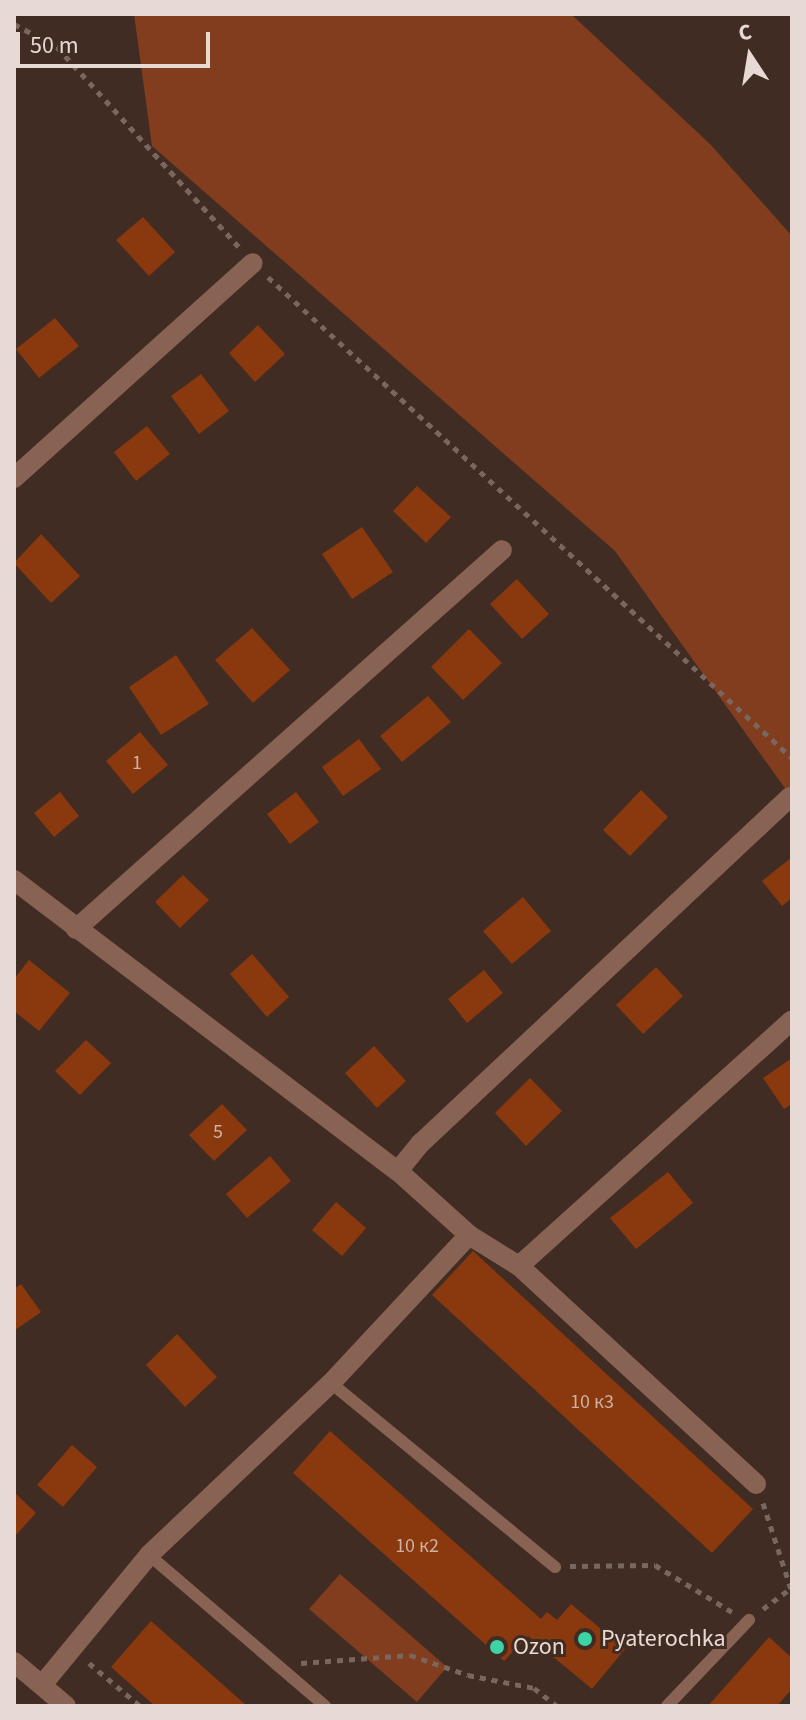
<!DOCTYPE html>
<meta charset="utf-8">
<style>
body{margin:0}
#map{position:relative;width:806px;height:1720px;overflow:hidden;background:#412c23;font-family:"Source Sans 3",sans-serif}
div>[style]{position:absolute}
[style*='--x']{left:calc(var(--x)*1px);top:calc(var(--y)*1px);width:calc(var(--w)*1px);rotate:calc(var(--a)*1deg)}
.green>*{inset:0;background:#813d1e}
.building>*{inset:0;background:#8a380e}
.path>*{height:5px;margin-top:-2.5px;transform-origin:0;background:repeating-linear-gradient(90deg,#79665e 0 6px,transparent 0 12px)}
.service>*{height:12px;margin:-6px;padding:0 6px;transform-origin:6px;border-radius:6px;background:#886253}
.minor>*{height:20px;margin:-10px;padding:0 10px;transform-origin:10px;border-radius:10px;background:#886253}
.dots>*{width:22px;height:22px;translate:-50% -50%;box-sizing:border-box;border:4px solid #412c23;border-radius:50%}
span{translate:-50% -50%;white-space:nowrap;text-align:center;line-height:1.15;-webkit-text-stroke:6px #412c23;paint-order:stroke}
.number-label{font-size:20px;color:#d0b1a2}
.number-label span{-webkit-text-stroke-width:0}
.poi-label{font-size:24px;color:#e7d9d3}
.left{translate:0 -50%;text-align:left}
.frame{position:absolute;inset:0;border:16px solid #e7d9d3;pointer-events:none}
.north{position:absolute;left:710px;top:16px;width:80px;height:80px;-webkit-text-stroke:6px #412c23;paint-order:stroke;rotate:348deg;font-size:22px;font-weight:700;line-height:32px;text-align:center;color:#e7d9d3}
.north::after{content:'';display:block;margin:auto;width:28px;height:36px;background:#e7d9d3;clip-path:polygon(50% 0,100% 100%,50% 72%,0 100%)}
.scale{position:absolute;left:16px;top:32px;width:194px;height:36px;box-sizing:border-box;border:4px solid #e7d9d3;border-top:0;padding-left:10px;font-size:24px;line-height:28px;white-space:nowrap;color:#e7d9d3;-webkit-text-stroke:6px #412c23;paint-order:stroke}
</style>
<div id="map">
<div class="green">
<div style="clip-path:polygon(134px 14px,571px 14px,710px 144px,792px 236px,792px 798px,615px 551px,152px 146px)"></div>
<div style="clip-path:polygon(340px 1574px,447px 1667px,417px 1702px,309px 1609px)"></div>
</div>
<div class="building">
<div style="clip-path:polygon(143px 217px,175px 252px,149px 276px,116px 240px)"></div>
<div style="clip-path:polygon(55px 318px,79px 346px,39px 378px,16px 349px)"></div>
<div style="clip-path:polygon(258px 325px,285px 354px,255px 382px,229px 353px)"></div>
<div style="clip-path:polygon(201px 374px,229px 411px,199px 434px,171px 396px)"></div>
<div style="clip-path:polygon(147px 426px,170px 454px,136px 481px,114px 452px)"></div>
<div style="clip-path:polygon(417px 486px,451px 517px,426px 543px,393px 511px)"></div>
<div style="clip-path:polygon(362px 527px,393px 572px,352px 599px,322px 554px)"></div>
<div style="clip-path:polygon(41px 534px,80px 576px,51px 603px,14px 563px)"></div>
<div style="clip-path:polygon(517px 579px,549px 614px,522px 639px,490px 604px)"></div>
<div style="clip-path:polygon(252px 628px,290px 670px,253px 703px,215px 660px)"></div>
<div style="clip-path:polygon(469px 629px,502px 663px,463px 700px,431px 667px)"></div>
<div style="clip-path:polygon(176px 655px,209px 704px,161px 735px,129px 687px)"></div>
<div style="clip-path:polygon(428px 696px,451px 722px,402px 762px,380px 736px)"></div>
<div style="clip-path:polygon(140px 732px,168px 765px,133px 794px,106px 761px)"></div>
<div style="clip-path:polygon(359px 739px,381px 769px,343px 796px,322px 767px)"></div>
<div style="clip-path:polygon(641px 790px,668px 817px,630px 856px,603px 830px)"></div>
<div style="clip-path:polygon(60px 792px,79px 816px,54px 837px,34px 813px)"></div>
<div style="clip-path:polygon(296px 792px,319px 822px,290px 844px,267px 814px)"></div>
<div style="clip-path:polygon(792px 857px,792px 898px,782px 906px,762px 881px)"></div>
<div style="clip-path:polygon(183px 875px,209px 900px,180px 928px,155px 902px)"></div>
<div style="clip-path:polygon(523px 897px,551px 931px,512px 964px,483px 931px)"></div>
<div style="clip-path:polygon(252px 954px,289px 997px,267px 1017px,230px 974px)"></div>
<div style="clip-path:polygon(29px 960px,70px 993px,39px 1031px,14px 1011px,14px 979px)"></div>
<div style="clip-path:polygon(656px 967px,683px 996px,643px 1034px,616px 1005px)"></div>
<div style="clip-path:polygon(484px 970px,503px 993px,467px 1023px,448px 999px)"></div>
<div style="clip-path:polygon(86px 1040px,111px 1063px,80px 1095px,55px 1071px)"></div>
<div style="clip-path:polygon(374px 1046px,406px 1081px,377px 1108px,345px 1073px)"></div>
<div style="clip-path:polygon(792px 1058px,792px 1104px,784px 1109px,763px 1078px)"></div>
<div style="clip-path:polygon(530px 1078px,562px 1111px,526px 1146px,495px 1113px)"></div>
<div style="clip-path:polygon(222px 1104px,247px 1130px,214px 1161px,189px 1135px)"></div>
<div style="clip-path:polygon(270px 1156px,291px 1181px,247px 1218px,226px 1194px)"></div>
<div style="clip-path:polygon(668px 1172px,693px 1203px,636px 1249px,610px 1218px)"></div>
<div style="clip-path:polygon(336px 1202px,366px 1228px,342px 1256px,312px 1230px)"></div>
<div style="clip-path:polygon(473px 1251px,753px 1509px,712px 1553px,432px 1295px)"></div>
<div style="clip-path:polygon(21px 1284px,41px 1312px,14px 1331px,14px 1289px)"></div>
<div style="clip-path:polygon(177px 1334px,217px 1377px,185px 1407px,146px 1365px)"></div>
<div style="clip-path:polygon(330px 1431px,541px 1619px,547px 1612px,557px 1620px,571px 1604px,625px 1649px,592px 1689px,528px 1636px,504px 1661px,293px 1473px)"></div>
<div style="clip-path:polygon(72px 1445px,97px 1467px,63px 1507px,37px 1485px)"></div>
<div style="clip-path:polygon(14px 1492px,36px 1513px,14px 1537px)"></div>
<div style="clip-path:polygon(151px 1621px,247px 1706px,155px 1706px,111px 1667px)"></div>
<div style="clip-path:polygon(769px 1637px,792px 1658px,792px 1689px,777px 1706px,708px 1706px)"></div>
</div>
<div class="path">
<div style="--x:14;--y:24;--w:49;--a:28.1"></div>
<div style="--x:57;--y:47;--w:270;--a:47.7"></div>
<div style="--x:268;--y:277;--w:711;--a:42.55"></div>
<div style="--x:763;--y:1503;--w:90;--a:72"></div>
<div style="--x:570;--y:1566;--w:85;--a:-0.7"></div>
<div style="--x:655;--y:1565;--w:92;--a:31.3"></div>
<div style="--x:763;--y:1609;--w:35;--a:-37"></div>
<div style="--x:89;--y:1663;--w:67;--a:40.1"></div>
<div style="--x:301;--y:1663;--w:109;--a:-4.2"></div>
<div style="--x:410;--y:1655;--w:61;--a:19"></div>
<div style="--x:468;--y:1675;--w:67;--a:11.1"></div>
<div style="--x:534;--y:1688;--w:29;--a:38"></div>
</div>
<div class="service">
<div style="--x:331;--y:1383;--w:290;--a:39.4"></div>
<div style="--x:149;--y:1555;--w:232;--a:40.6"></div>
<div style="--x:667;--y:1706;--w:119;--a:-46.4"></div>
</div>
<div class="minor">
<div style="--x:14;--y:478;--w:321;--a:-42"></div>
<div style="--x:14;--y:880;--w:482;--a:37.2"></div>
<div style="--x:398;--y:1171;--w:96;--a:42"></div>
<div style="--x:469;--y:1235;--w:59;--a:31.8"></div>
<div style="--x:519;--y:1266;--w:322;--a:42.6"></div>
<div style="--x:76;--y:929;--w:570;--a:-41.66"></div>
<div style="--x:398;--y:1171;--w:36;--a:-51"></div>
<div style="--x:421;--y:1143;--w:506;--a:-43.16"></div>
<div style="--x:519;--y:1266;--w:367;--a:-42"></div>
<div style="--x:14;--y:1662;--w:68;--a:40.2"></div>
<div style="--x:42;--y:1685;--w:168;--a:-50.5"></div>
<div style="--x:149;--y:1555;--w:250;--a:-43.4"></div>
<div style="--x:331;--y:1383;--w:202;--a:-47"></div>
</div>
<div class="dots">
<div style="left:585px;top:1639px;background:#3cd4a4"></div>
<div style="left:497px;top:1647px;background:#3cd4a4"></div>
</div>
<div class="number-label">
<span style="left:137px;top:763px">1</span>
<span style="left:218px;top:1132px">5</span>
<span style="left:592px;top:1402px">10 к3</span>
<span style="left:417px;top:1546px">10 к2</span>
</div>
<div class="poi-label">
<span class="left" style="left:601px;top:1639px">Pyaterochka</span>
<span class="left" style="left:513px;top:1647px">Ozon</span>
</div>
<div class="frame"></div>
<div class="north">С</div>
<div class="scale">50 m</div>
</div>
